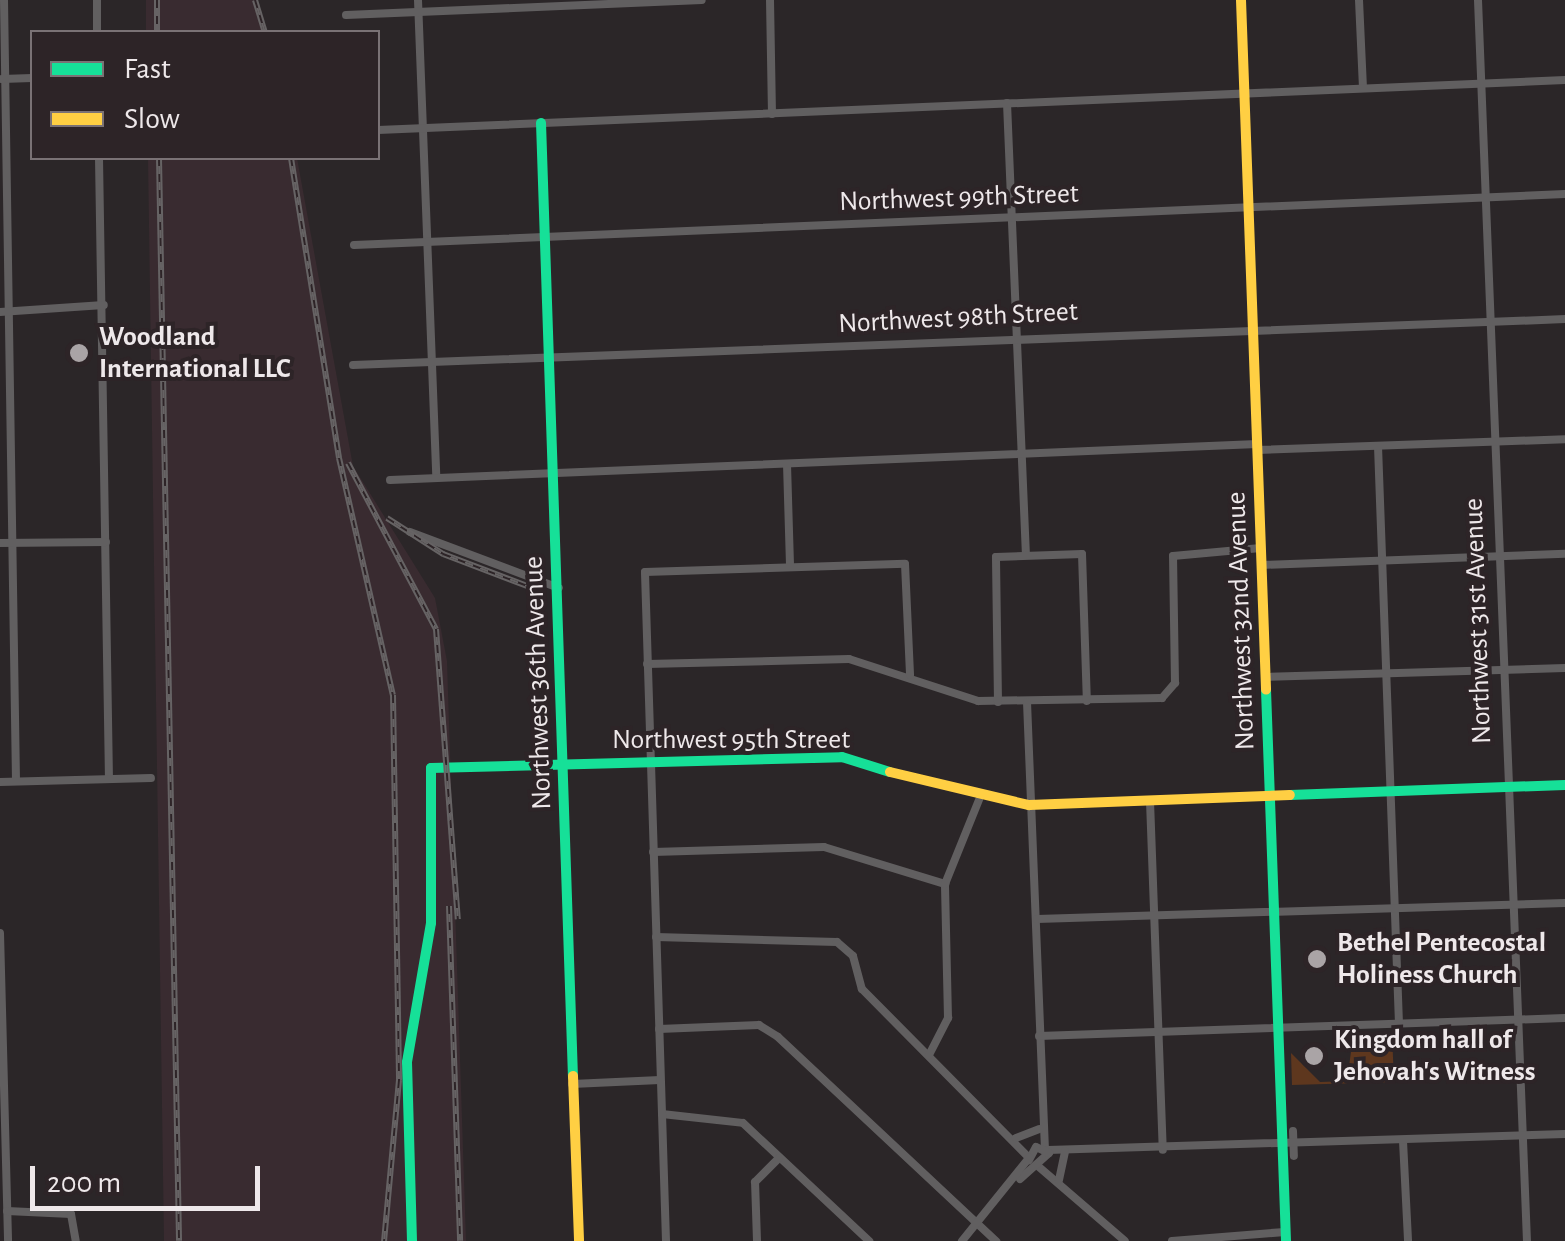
<!DOCTYPE html>
<style>
body{margin:0}
#map{position:relative;width:1565px;height:1241px;overflow:hidden;background:#2b2628;font-family:"Alegreya Sans",sans-serif}
div>[style]{position:absolute}
[style*='--x']{left:calc(var(--x)*1px);top:calc(var(--y)*1px);width:calc(var(--w)*1px);rotate:calc(var(--a)*1deg)}
.built>*{inset:0;background:#392b30}
.green>*{inset:0;background:#5e371e}
.street>*{height:8px;margin:-4px;padding:0 4px;transform-origin:4px;border-radius:4px;background:#615f60}
.fast>*{height:10px;margin:-5px;padding:0 5px;transform-origin:5px;border-radius:5px;background:#16e098}
.slow>*{height:10px;margin:-5px;padding:0 5px;transform-origin:5px;border-radius:5px;background:#ffcf43}
.rail>*{height:6px;margin-top:-3px;transform-origin:0;background:repeating-linear-gradient(90deg,#2d2427 0 8px,#666364 0 16px);box-sizing:border-box;border-block:2px solid #666364}
.dots>*{width:28px;height:28px;translate:-50% -50%;box-sizing:border-box;border:5px solid #2d2427;border-radius:50%}
span{translate:-50% -50%;white-space:nowrap;text-align:center;line-height:1.15;-webkit-text-stroke:8px #2d2427;paint-order:stroke}
.street-label{font-size:28px;color:#eee8ea}
.poi-label{font-size:28px;color:#eee8ea;font-weight:700}
.left{translate:0 -50%;text-align:left}
.legend{position:absolute;left:30px;top:30px;width:350px;height:130px;box-sizing:border-box;background:#2d2427;border:2px solid #7a7275;margin:0;padding:12px 18px;list-style:none;font-size:30px;color:#eee8ea}
.legend li{display:flex;align-items:center;gap:20px;height:50px}
.legend b{width:50px;border:2px solid #7a7275}
.scale{position:absolute;left:30px;top:1166px;width:230px;height:45px;box-sizing:border-box;border:5px solid #eee8ea;border-top:0;padding-left:12px;font-size:30px;line-height:35px;white-space:nowrap;color:#eee8ea;-webkit-text-stroke:8px #2d2427;paint-order:stroke}
</style>
<div id="map">
<div class="built">
<div style="clip-path:polygon(146px 0,257px 0,266px 32px,146px 32px)"></div>
<div style="clip-path:polygon(148px 158px,297px 158px,353px 466px,435px 598px,447px 661px,466px 1241px,164px 1241px)"></div>
</div>
<div class="green">
<div style="clip-path:polygon(1392px 1033px,1394px 1082px,1292px 1085px,1291px 1053px,1320px 1082px,1347px 1081px,1353px 1037px,1344px 1034px)"></div>
</div>
<div class="street">
<div style="--x:4;--y:0;--w:781;--a:89.12"></div>
<div style="--x:418;--y:0;--w:477;--a:87.8"></div>
<div style="--x:770;--y:0;--w:114;--a:89"></div>
<div style="--x:1359;--y:0;--w:88;--a:87.4"></div>
<div style="--x:1478;--y:0;--w:1242;--a:87.74"></div>
<div style="--x:346;--y:15;--w:356;--a:-2.4"></div>
<div style="--x:97;--y:32;--w:32;--a:-90"></div>
<div style="--x:2;--y:79;--w:30;--a:-2"></div>
<div style="--x:1007;--y:103;--w:452;--a:87.6"></div>
<div style="--x:378;--y:130;--w:1188;--a:-2.41"></div>
<div style="--x:99;--y:158;--w:620;--a:89.08"></div>
<div style="--x:354;--y:245;--w:1212;--a:-2.41"></div>
<div style="--x:0;--y:312;--w:104;--a:-3.9"></div>
<div style="--x:353;--y:365;--w:1213;--a:-2.17"></div>
<div style="--x:1378;--y:446;--w:578;--a:87.92"></div>
<div style="--x:1257;--y:450;--w:308;--a:-2"></div>
<div style="--x:787;--y:464;--w:102;--a:88.3"></div>
<div style="--x:390;--y:480;--w:868;--a:-2.38"></div>
<div style="--x:410;--y:532;--w:159;--a:20.6"></div>
<div style="--x:0;--y:543;--w:106;--a:-0.5"></div>
<div style="--x:1261;--y:565;--w:304;--a:-2.1"></div>
<div style="--x:647;--y:664;--w:202;--a:-1.4"></div>
<div style="--x:849;--y:659;--w:136;--a:18"></div>
<div style="--x:978;--y:701;--w:184;--a:-0.9"></div>
<div style="--x:1162;--y:698;--w:20;--a:-49"></div>
<div style="--x:1175;--y:683;--w:127;--a:-90.9"></div>
<div style="--x:1173;--y:556;--w:88;--a:-5.2"></div>
<div style="--x:1265;--y:677;--w:300;--a:-1.7"></div>
<div style="--x:998;--y:702;--w:145;--a:-90.8"></div>
<div style="--x:996;--y:557;--w:86;--a:-2"></div>
<div style="--x:1082;--y:554;--w:147;--a:88.1"></div>
<div style="--x:1027;--y:702;--w:446;--a:87.7"></div>
<div style="--x:0;--y:782;--w:151;--a:-1.5"></div>
<div style="--x:1150;--y:801;--w:349;--a:87.9"></div>
<div style="--x:653;--y:852;--w:171;--a:-1.7"></div>
<div style="--x:824;--y:847;--w:127;--a:17"></div>
<div style="--x:1037;--y:919;--w:528;--a:-1.74"></div>
<div style="--x:0;--y:933;--w:308;--a:88.5"></div>
<div style="--x:656;--y:937;--w:181;--a:1.6"></div>
<div style="--x:837;--y:942;--w:21;--a:41"></div>
<div style="--x:853;--y:956;--w:34;--a:75"></div>
<div style="--x:862;--y:989;--w:236;--a:45.3"></div>
<div style="--x:659;--y:1029;--w:100;--a:-2.3"></div>
<div style="--x:759;--y:1025;--w:22;--a:32"></div>
<div style="--x:778;--y:1037;--w:299;--a:43.1"></div>
<div style="--x:1039;--y:1036;--w:526;--a:-1.96"></div>
<div style="--x:929;--y:1055;--w:42;--a:-62.8"></div>
<div style="--x:948;--y:1018;--w:134;--a:-91.3"></div>
<div style="--x:945;--y:884;--w:91;--a:-68"></div>
<div style="--x:572;--y:1084;--w:88;--a:-2.6"></div>
<div style="--x:662;--y:1114;--w:81;--a:6.3"></div>
<div style="--x:743;--y:1123;--w:173;--a:43.1"></div>
<div style="--x:1293;--y:1131;--w:25;--a:88"></div>
<div style="--x:1016;--y:1138;--w:25;--a:-21"></div>
<div style="--x:1403;--y:1141;--w:100;--a:87.1"></div>
<div style="--x:1048;--y:1150;--w:517;--a:-1.77"></div>
<div style="--x:1039;--y:1167;--w:113;--a:40.7"></div>
<div style="--x:1020;--y:1179;--w:39;--a:-42"></div>
<div style="--x:1049;--y:1153;--w:14;--a:-155"></div>
<div style="--x:1036;--y:1147;--w:15;--a:118"></div>
<div style="--x:1059;--y:1180;--w:29;--a:-78"></div>
<div style="--x:7;--y:1211;--w:64;--a:2.7"></div>
<div style="--x:71;--y:1214;--w:27;--a:80"></div>
<div style="--x:666;--y:1241;--w:669;--a:-91.8"></div>
<div style="--x:645;--y:572;--w:260;--a:-1.8"></div>
<div style="--x:905;--y:564;--w:111;--a:87.4"></div>
<div style="--x:757;--y:1241;--w:59;--a:-91.9"></div>
<div style="--x:755;--y:1182;--w:33;--a:-45"></div>
<div style="--x:962;--y:1241;--w:107;--a:-51.1"></div>
<div style="--x:1172;--y:1241;--w:113;--a:-4.6"></div>
</div>
<div class="fast">
<div style="--x:541;--y:123;--w:954;--a:88.08"></div>
<div style="--x:1266;--y:690;--w:551;--a:87.92"></div>
<div style="--x:1290;--y:795;--w:275;--a:-2.1"></div>
<div style="--x:412;--y:1241;--w:179;--a:-91.6"></div>
<div style="--x:407;--y:1062;--w:141;--a:-80.2"></div>
<div style="--x:431;--y:923;--w:155;--a:-90"></div>
<div style="--x:431;--y:768;--w:411;--a:-1.5"></div>
<div style="--x:842;--y:757;--w:50;--a:17.4"></div>
</div>
<div class="slow">
<div style="--x:1241;--y:0;--w:690;--a:87.92"></div>
<div style="--x:890;--y:772;--w:143;--a:13.4"></div>
<div style="--x:1029;--y:805;--w:261;--a:-2.2"></div>
<div style="--x:573;--y:1076;--w:165;--a:87.9"></div>
</div>
<div class="rail">
<div style="--x:157;--y:0;--w:32;--a:90"></div>
<div style="--x:255;--y:0;--w:34;--a:73"></div>
<div style="--x:159;--y:158;--w:1083;--a:88.94"></div>
<div style="--x:291;--y:158;--w:304;--a:80.9"></div>
<div style="--x:339;--y:458;--w:243;--a:77.2"></div>
<div style="--x:393;--y:695;--w:385;--a:89.1"></div>
<div style="--x:399;--y:1080;--w:162;--a:95.3"></div>
<div style="--x:348;--y:463;--w:188;--a:62.1"></div>
<div style="--x:436;--y:629;--w:291;--a:85.7"></div>
<div style="--x:387;--y:518;--w:67;--a:32.7"></div>
<div style="--x:443;--y:554;--w:107;--a:20.8"></div>
<div style="--x:449;--y:906;--w:335;--a:88.1"></div>
</div>
<div class="dots">
<div style="left:79px;top:353px;background:#aaa4a6"></div>
<div style="left:1317px;top:959px;background:#aaa4a6"></div>
<div style="left:1314px;top:1056px;background:#aaa4a6"></div>
</div>
<div class="street-label">
<span style="left:959px;top:198px;rotate:-2deg">Northwest 99th Street</span>
<span style="left:958px;top:318px;rotate:-3deg">Northwest 98th Street</span>
<span style="left:1241px;top:621px;rotate:-92deg">Northwest 32nd Avenue</span>
<span style="left:1478px;top:621px;rotate:-92deg">Northwest 31st Avenue</span>
<span style="left:538px;top:683px;rotate:-92deg">Northwest 36th Avenue</span>
<span style="left:731px;top:740px">Northwest 95th Street</span>
</div>
<div class="poi-label">
<span class="left" style="left:99px;top:353px">Woodland<br>International LLC</span>
<span class="left" style="left:1337px;top:959px">Bethel Pentecostal<br>Holiness Church</span>
<span class="left" style="left:1334px;top:1056px">Kingdom hall of<br>Jehovah's Witness</span>
</div>
<ul class="legend">
<li><b style="height:12px;background:#16e098"></b>Fast</li>
<li><b style="height:12px;background:#ffcf43"></b>Slow</li>
</ul>
<div class="scale">200 m</div>
</div>
